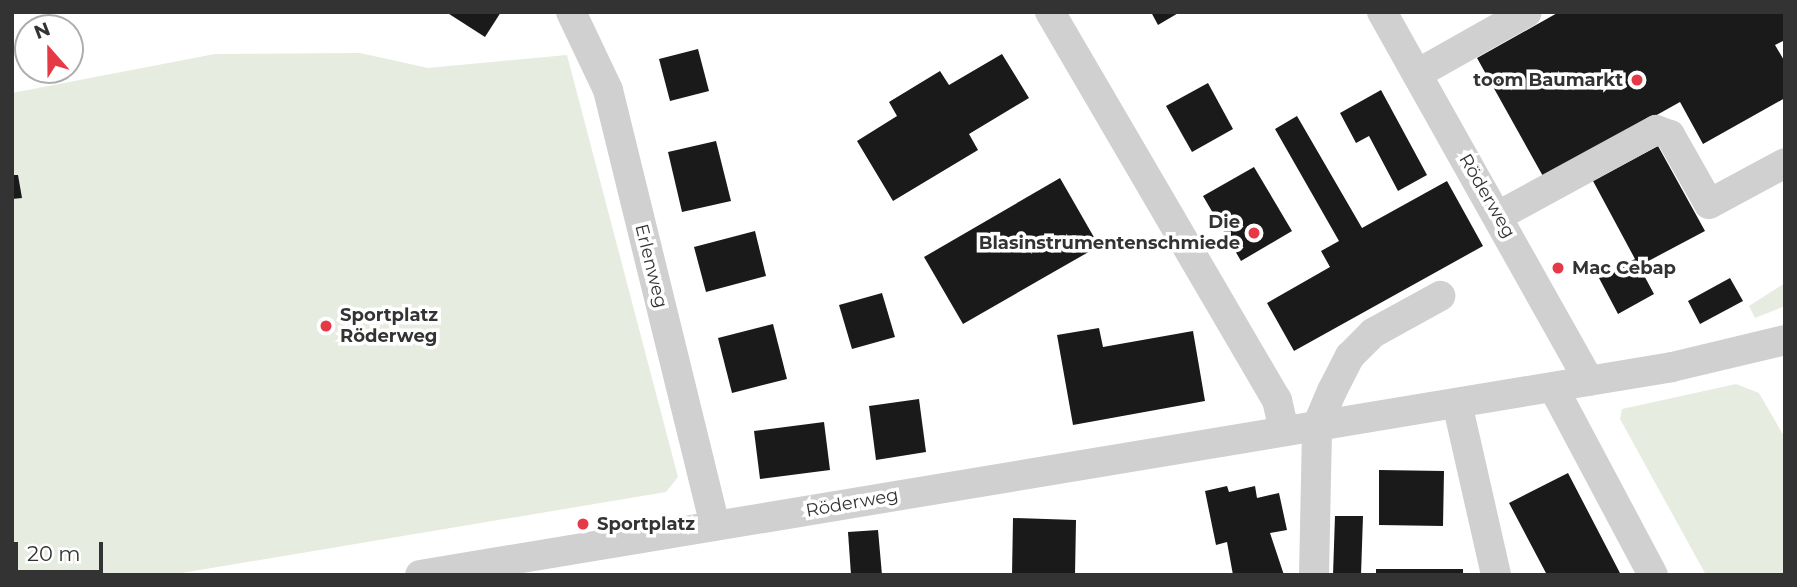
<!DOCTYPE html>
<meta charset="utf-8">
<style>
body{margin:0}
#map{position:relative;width:1797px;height:587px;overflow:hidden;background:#fff;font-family:Montserrat,sans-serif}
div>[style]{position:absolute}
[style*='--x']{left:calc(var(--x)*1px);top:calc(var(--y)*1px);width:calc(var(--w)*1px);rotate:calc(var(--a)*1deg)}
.green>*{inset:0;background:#e6ecdf}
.building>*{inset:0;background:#1a1a1a}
.minor>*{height:30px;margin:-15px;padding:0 15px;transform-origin:15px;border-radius:15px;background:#d0d0d0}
.dots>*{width:19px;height:19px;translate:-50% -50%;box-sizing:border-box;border:4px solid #fff;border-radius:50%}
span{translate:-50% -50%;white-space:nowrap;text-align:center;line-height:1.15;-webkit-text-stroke:7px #fff;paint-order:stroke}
.poi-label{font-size:18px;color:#333;font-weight:700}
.right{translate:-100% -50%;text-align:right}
.left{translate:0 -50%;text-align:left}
.street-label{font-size:18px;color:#333}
.frame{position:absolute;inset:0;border:14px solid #333;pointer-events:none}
.north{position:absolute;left:14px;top:14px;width:70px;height:70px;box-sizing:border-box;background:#fff;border:2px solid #adadad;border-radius:50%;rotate:339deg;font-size:19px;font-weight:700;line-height:28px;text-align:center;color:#333}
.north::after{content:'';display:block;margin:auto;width:24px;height:32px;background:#e63946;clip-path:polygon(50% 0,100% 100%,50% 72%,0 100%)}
.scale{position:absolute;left:14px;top:542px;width:89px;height:32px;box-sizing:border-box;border:4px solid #333;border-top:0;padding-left:9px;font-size:21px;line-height:24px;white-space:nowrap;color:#333;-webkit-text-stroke:5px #fff;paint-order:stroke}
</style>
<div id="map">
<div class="green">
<div style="clip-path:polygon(360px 53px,428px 68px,567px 55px,678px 477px,666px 492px,170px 575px,12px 575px,12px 93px,215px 54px)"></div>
<div style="clip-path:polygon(1785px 283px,1785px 306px,1755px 318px,1749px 306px)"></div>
<div style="clip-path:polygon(1736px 384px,1759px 393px,1785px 438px,1785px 575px,1706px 575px,1620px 419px,1622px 409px)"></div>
</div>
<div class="building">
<div style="clip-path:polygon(446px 12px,501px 12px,485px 37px)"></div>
<div style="clip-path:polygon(1151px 12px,1180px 12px,1158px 25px)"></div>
<div style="clip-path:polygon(1559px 12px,1785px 12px,1785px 40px,1775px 45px,1785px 62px,1785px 98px,1703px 144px,1680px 102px,1544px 178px,1477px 58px)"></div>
<div style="clip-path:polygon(698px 49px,709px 91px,670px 101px,659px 59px)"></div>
<div style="clip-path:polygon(1002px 54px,1029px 98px,969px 134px,978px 150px,893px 201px,857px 141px,897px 116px,889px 102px,940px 71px,949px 85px)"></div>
<div style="clip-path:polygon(1208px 83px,1233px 129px,1192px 152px,1166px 106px)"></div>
<div style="clip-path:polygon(1381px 90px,1427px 175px,1398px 191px,1369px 136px,1356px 143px,1340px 113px)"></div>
<div style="clip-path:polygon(1297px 116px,1362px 228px,1447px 181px,1483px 246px,1294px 351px,1267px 303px,1330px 267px,1321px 251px,1339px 241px,1275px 129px)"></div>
<div style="clip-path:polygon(716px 141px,731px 201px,682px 212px,668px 152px)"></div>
<div style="clip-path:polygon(1658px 146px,1705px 231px,1639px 266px,1654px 294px,1618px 314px,1599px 278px,1635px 259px,1593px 181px)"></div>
<div style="clip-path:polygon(1254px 167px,1292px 231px,1241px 261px,1203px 196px)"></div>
<div style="clip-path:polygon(12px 175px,18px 175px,22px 198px,12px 199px)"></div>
<div style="clip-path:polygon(1060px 178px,1099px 246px,963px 324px,924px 257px)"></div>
<div style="clip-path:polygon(755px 231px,766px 276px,706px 292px,694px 247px)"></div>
<div style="clip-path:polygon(1730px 278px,1743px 301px,1700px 324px,1688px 301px)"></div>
<div style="clip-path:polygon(882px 293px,895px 337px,852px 349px,839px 305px)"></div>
<div style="clip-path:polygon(773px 324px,787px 379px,732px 393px,718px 338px)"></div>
<div style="clip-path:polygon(1099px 328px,1103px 347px,1193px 331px,1205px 401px,1073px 425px,1057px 335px)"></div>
<div style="clip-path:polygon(919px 399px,926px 452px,876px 460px,869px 406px)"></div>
<div style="clip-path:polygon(824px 422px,830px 470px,760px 479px,754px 431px)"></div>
<div style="clip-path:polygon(1379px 470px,1444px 471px,1443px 526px,1379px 525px)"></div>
<div style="clip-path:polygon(1568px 473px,1595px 525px,1621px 575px,1547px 575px,1509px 503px)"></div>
<div style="clip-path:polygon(1227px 486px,1229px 492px,1255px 486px,1257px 498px,1279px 493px,1287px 530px,1270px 533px,1284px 575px,1233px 575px,1227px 542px,1216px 545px,1205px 491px)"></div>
<div style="clip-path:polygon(1335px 516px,1363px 516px,1361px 575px,1333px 575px)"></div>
<div style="clip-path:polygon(1013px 518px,1076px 520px,1075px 575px,1012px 575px)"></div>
<div style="clip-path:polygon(878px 530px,882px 575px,851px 575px,848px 532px)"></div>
<div style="clip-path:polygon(1376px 569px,1463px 569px,1463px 575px,1376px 575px)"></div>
</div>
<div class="minor">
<div style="--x:571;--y:12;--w:86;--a:64.6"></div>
<div style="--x:608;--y:90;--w:448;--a:76.2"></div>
<div style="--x:1050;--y:12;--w:450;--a:59.7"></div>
<div style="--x:1277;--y:400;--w:32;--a:77"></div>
<div style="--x:1382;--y:12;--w:423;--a:60.7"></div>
<div style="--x:1417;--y:74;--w:126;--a:-29.4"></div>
<div style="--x:1498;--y:216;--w:180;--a:-28.6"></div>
<div style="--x:1656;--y:130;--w:15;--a:20"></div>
<div style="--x:1670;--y:135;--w:79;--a:60.5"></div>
<div style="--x:1709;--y:204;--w:86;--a:-28.3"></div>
<div style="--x:1553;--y:387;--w:213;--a:62"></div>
<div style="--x:1457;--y:403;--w:176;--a:77.2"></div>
<div style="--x:420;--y:575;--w:1269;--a:-9.43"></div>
<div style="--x:1672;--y:367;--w:116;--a:-13.4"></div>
<div style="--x:1314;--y:575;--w:149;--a:-88.8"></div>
<div style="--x:1317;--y:426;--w:38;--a:-67"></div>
<div style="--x:1332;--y:391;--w:39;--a:-63"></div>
<div style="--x:1350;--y:356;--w:33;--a:-45"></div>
<div style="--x:1373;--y:333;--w:77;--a:-28.9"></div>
</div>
<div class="dots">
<div style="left:1637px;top:80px;background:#e63946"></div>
<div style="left:1254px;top:233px;background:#e63946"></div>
<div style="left:1558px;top:268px;background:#e63946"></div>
<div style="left:326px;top:326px;background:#e63946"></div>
<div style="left:583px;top:524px;background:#e63946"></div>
</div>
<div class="poi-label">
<span class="right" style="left:1623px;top:80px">toom Baumarkt</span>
<span class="right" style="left:1240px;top:233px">Die<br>Blasinstrumentenschmiede</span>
<span class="left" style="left:1572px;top:268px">Mac Cebap</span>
<span class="left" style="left:340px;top:326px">Sportplatz<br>Röderweg</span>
<span class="left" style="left:597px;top:524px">Sportplatz</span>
</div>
<div class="street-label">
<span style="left:1487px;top:196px;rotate:60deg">Röderweg</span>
<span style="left:651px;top:266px;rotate:76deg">Erlenweg</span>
<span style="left:852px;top:503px;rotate:-10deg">Röderweg</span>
</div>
<div class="frame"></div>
<div class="north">N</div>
<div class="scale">20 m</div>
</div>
